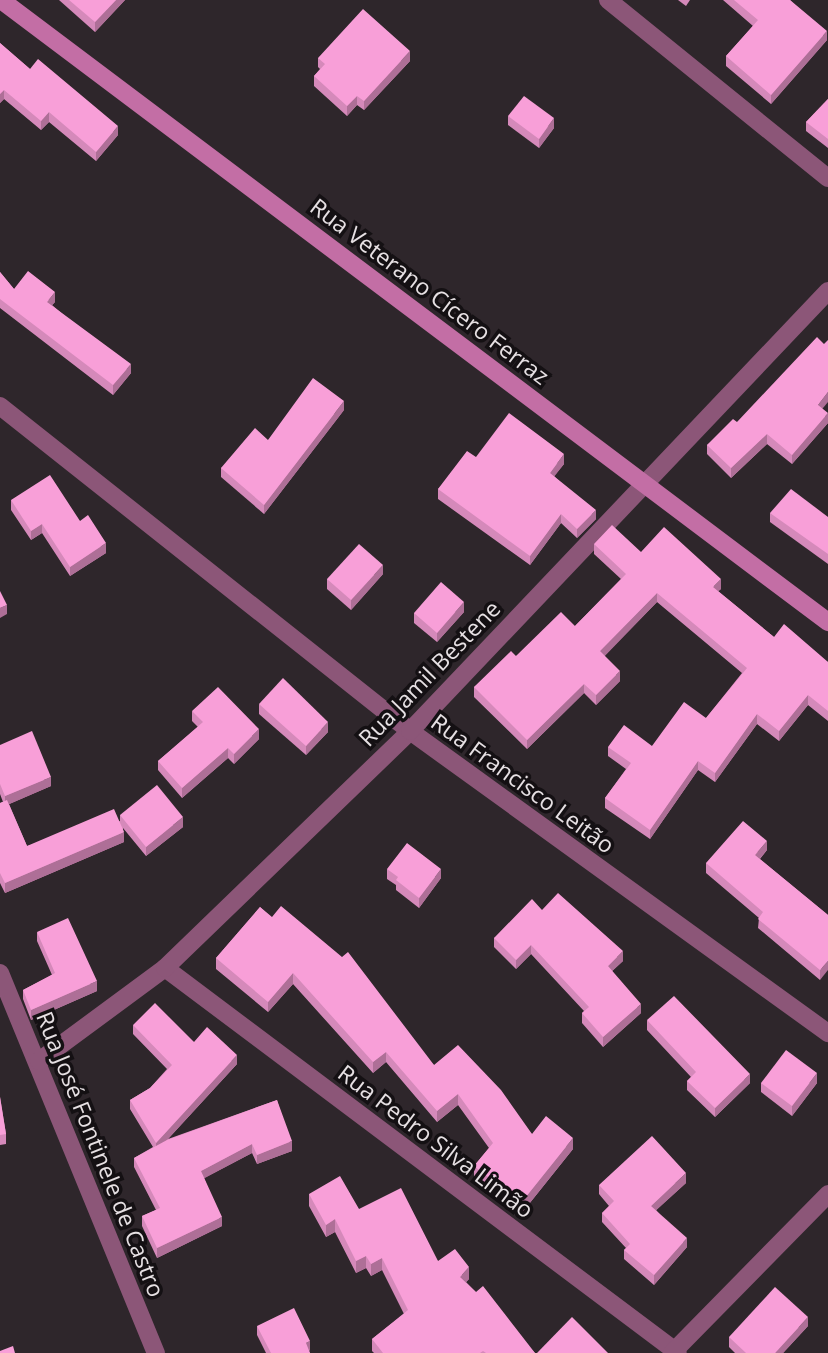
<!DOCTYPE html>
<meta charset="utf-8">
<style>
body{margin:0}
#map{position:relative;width:828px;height:1353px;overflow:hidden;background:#2e262b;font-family:"Open Sans",sans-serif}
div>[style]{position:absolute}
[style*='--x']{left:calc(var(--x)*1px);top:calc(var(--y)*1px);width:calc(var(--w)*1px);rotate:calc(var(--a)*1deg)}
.street>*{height:18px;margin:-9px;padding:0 9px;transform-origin:9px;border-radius:9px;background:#8c5678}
.secondary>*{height:18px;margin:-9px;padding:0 9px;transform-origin:9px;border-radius:9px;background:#c36ea5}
.wall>*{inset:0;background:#d589ba}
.shaded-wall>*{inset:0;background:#ae6f97}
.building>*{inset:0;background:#f89fd8}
span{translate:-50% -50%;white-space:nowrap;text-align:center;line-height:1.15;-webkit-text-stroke:7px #141013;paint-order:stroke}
.street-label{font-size:23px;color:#e6e0e3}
</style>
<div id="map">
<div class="street">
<div style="--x:608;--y:0;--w:283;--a:39"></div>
<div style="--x:0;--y:406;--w:523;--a:38.4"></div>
<div style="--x:410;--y:731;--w:516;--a:35.85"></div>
<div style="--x:165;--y:968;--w:641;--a:36.89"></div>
<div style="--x:0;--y:973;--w:411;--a:67.7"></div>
<div style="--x:39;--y:1061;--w:157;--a:-36.4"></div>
<div style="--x:165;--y:968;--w:341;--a:-44"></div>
<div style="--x:410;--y:731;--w:607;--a:-46.47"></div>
<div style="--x:672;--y:1353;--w:223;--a:-45.5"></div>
</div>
<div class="secondary">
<div style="--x:1;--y:0;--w:1035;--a:36.95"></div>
</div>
<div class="wall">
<div style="clip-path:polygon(59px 0,125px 0,95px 32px)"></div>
<div style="clip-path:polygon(678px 0,690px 0,686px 6px)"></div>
<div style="clip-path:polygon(723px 0,790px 0,827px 40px,771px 104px,726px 66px,726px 56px,753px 26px)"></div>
<div style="clip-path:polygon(0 43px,30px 69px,118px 135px,96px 161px,49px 122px,41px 130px,4px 99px,0 103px)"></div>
<div style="clip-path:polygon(318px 58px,410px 61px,364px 110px,357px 105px,347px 116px,314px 86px,314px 76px,320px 69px,318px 67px)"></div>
<div style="clip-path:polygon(828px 99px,828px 148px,806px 131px,806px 122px)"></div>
<div style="clip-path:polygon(508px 116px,554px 128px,539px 148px,508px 125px)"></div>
<div style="clip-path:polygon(0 272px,14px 289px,55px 302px,52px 305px,131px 373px,113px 395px,0 308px)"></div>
<div style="clip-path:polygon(822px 409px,828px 423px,792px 464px,767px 444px,731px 478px,707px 454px,707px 445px,737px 422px)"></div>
<div style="clip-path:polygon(344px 410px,264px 514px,221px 477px,221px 468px,268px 440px)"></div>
<div style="clip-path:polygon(476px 457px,564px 464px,554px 476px,596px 519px,577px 538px,561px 523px,530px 565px,438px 499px,438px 489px)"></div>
<div style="clip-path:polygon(11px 500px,80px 521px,106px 553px,70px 576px,42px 533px,31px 540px,11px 510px)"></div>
<div style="clip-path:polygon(770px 513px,828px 517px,828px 564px,770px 522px)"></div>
<div style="clip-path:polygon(594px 544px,641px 552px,721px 589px,718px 591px,774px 637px,828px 662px,828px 721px,808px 705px,779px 741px,757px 724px,715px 782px,698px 770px,650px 839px,605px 808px,605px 798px,626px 769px,608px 756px,608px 747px,652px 746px,706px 718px,742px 673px,657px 602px,604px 656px,620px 681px,596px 705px,584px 693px,527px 749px,474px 697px,474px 687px,516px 656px,575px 626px,621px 579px,594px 554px)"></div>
<div style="clip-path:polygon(383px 574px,351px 610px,327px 589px,327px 579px)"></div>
<div style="clip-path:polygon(464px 612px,437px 642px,414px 623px,414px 613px)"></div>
<div style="clip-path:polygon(259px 704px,328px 732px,306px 755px,259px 714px)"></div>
<div style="clip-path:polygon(192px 711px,259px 739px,234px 764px,228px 758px,182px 798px,158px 770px,158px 761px,198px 727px,192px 721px)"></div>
<div style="clip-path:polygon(0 745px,51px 786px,9px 804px,27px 846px,120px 821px,120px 815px,183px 827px,146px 856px,123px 828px,124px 842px,5px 893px,0 883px,0 803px,3px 802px,0 794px)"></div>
<div style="clip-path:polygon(767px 850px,760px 859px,828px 915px,820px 980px,758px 928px,759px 918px,706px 873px,706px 863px)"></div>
<div style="clip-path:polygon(387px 869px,441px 878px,419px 908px,396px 890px,396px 885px,387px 879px)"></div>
<div style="clip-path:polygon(260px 907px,434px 1065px,532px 1134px,573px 1149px,521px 1214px,474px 1177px,474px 1166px,489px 1148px,458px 1105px,437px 1122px,386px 1062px,373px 1073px,293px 984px,268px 1012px,216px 969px,216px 958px)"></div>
<div style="clip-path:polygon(542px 910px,623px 961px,612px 971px,641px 1013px,603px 1047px,582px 1023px,582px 1013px,584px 1011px,531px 954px,516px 969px,494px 947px,494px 938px)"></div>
<div style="clip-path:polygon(37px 932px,97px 991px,31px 1020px,23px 999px,23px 990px,52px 975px,37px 941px)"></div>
<div style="clip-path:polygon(647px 1020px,750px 1083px,715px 1117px,687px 1090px,687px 1081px,691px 1077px,647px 1030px)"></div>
<div style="clip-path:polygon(133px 1025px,194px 1042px,237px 1064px,168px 1139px,277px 1100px,292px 1151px,257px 1164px,252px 1153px,204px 1178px,222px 1226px,157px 1258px,142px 1226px,142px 1216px,156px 1210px,134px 1167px,134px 1158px,153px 1147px,130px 1109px,130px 1100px,150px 1088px,167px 1069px,133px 1034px)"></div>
<div style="clip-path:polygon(761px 1083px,817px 1083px,792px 1116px,761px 1092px)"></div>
<div style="clip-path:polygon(0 1097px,6px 1134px,6px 1144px,0 1145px)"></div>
<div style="clip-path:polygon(686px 1183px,656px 1210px,687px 1247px,654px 1285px,624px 1259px,624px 1250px,626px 1248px,602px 1222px,602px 1213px,609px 1206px,599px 1194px,599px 1185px)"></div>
<div style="clip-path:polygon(309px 1194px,359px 1209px,438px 1261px,469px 1279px,466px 1282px,535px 1353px,374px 1353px,372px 1351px,372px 1339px,404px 1314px,382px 1270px,371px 1276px,366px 1268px,356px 1273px,335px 1232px,326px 1237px,309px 1206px)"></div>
<div style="clip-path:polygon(257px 1326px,310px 1350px,309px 1351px,310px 1353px,266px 1353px,257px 1335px)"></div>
<div style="clip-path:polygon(808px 1326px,783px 1353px,735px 1353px,729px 1347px,729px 1337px)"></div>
</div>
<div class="shaded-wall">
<div style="clip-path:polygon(116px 0,125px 0,95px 32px,95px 22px)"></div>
<div style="clip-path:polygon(827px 31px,827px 40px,771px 104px,771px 95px)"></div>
<div style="clip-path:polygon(410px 51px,410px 61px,364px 110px,364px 101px)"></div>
<div style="clip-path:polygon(4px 90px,4px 99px,0 103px,0 94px)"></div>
<div style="clip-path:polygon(357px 96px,357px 105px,347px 116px,347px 106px)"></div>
<div style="clip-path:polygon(49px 112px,49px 122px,41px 130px,41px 121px)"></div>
<div style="clip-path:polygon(554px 118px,554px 128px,539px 148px,539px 139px)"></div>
<div style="clip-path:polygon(118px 126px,118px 135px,96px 161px,96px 152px)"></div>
<div style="clip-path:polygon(55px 292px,55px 302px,47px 311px,47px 302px)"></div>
<div style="clip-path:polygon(131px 364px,131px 373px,113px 395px,113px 385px)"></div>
<div style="clip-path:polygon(828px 392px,828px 402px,818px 414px,818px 405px)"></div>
<div style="clip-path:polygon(344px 401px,344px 410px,264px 514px,264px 505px)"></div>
<div style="clip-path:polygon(828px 413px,828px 423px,792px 464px,792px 455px)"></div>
<div style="clip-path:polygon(767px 434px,767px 444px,731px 478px,731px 468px)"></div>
<div style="clip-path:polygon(564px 454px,564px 464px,550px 482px,550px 473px)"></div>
<div style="clip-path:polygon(596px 510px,596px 519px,577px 538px,577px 529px)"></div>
<div style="clip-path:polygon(561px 514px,561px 523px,530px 565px,530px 556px)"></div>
<div style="clip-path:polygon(42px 524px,42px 533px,31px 540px,31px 531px)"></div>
<div style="clip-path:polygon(106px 543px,106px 553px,70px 576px,70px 567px)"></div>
<div style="clip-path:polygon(383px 565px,383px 574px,351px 610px,351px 600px)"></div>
<div style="clip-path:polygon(721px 579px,721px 589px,713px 596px,713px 587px)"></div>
<div style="clip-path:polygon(657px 593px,657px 602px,600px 661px,600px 651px)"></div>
<div style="clip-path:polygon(464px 602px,464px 612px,437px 642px,437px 633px)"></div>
<div style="clip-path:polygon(7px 605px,7px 614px,0 618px,0 608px)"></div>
<div style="clip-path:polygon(620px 671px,620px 681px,596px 705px,596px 695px)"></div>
<div style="clip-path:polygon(584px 684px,584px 693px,527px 749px,527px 740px)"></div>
<div style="clip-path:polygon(808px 695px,808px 705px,779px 741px,779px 731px)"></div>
<div style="clip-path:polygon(757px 714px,757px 724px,715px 782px,715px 773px)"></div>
<div style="clip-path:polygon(328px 722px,328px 732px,306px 755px,306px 746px)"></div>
<div style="clip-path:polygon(259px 729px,259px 739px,234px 764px,234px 754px)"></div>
<div style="clip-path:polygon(228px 748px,228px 758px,182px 798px,182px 788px)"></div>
<div style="clip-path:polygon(698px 761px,698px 770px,650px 839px,650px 830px)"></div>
<div style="clip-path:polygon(51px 777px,51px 786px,5px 806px,5px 796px)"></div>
<div style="clip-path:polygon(183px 817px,183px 827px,146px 856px,146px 847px)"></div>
<div style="clip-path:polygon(124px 832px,124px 842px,5px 893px,5px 883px)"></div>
<div style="clip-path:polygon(767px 841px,767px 850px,755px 864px,755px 855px)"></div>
<div style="clip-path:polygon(441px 869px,441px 878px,419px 908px,419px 898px)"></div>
<div style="clip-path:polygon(531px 945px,531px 954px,516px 969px,516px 960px)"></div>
<div style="clip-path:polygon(623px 951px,623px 961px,608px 975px,608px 966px)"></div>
<div style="clip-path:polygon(828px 961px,828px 970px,820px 980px,820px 970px)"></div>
<div style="clip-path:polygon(293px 973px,293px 984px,268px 1012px,268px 1002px)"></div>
<div style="clip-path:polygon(97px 981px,97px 991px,31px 1020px,31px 1010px)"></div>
<div style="clip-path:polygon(641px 1004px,641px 1013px,603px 1047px,603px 1037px)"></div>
<div style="clip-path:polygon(386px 1052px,386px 1062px,373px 1073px,373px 1062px)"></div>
<div style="clip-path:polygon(237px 1055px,237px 1064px,156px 1152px,156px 1143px)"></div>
<div style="clip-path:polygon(817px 1073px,817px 1083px,792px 1116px,792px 1106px)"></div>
<div style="clip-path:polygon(750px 1074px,750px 1083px,715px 1117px,715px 1108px)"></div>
<div style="clip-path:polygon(458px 1094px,458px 1105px,437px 1122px,437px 1111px)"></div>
<div style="clip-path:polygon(573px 1138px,573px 1149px,521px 1214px,521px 1203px)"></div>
<div style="clip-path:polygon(292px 1141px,292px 1151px,257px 1164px,257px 1155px)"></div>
<div style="clip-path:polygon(252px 1144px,252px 1153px,201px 1180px,201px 1171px)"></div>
<div style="clip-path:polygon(686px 1173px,686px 1183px,651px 1215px,651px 1206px)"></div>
<div style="clip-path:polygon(222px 1217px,222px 1226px,157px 1258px,157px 1248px)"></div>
<div style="clip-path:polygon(335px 1219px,335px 1232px,326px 1237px,326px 1225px)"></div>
<div style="clip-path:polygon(687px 1238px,687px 1247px,654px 1285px,654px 1275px)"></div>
<div style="clip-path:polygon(366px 1256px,366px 1268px,356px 1273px,356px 1261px)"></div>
<div style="clip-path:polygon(382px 1258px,382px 1270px,371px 1276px,371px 1264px)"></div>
<div style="clip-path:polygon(469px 1267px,469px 1279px,460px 1289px,460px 1277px)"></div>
<div style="clip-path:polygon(808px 1317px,808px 1326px,783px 1353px,775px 1353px)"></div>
<div style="clip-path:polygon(310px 1341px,310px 1350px,306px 1352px,306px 1343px)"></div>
</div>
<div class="building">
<div style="clip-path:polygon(69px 0,116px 0,95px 22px)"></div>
<div style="clip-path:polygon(734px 0,790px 0,827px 31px,771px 95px,726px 56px,758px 20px)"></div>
<div style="clip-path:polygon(363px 9px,410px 51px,364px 101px,357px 96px,347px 106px,314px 76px,325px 64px,318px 58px)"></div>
<div style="clip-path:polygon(0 43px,30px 69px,38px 59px,118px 126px,96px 152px,49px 112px,41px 121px,4px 90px,0 94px)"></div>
<div style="clip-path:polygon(524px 96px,554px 118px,539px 139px,508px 116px)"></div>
<div style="clip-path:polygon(828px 99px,828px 139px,806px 122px)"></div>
<div style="clip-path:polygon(28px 271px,55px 292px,47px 302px,131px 364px,113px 385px,0 299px,0 272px,14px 289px)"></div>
<div style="clip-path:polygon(817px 337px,824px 344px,828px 340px,828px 392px,818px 405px,828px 413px,792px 455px,767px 434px,731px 468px,707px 445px,733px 419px,737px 422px)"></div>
<div style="clip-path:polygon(313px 378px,344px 401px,264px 505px,221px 468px,255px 428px,268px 440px)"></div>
<div style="clip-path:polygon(509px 413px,564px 454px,550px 473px,596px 510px,577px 529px,561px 514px,530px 556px,438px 489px,467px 451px,476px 457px)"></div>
<div style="clip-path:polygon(50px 475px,80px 521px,88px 515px,106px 543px,70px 567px,42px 524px,31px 531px,11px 500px)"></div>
<div style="clip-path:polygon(791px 489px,828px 517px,828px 554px,770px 513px)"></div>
<div style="clip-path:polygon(612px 525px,641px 552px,664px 527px,721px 579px,713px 587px,774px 637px,784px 624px,828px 662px,828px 711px,808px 695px,779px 731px,757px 714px,715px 773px,698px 761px,650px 830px,605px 798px,631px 763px,608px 747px,624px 725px,652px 746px,684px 702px,706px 718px,747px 668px,657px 593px,600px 651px,620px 671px,596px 695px,584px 684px,527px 740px,474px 687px,511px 651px,516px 656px,561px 612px,575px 626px,626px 574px,594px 544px)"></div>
<div style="clip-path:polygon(359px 544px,383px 565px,351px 600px,327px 579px)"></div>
<div style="clip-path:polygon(441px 582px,464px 602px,437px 633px,414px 613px)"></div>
<div style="clip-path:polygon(0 591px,7px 605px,0 608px)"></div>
<div style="clip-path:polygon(283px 678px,328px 722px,306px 746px,259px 704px)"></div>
<div style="clip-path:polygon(218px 687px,259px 729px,234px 754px,228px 748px,182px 788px,158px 761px,203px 722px,192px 711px)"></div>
<div style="clip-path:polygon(32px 731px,51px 777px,5px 796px,0 784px,0 745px)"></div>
<div style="clip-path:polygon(157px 785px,183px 817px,146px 847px,120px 815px)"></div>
<div style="clip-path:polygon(7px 800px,27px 846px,114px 809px,124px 832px,5px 883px,0 873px,0 803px)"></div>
<div style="clip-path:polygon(743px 821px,767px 841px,755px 855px,828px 915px,828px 961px,820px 970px,758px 919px,763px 912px,706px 863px)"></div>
<div style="clip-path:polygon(407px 843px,441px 869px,419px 898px,396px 880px,398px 877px,387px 869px)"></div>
<div style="clip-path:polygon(558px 893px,623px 951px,608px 966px,641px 1004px,603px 1037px,582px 1013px,589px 1007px,531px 945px,516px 960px,494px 938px,532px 899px,542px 910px)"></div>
<div style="clip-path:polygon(281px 906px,342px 957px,348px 952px,434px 1065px,458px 1045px,501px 1090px,532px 1134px,546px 1116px,573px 1138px,521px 1203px,474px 1166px,493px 1143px,458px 1094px,437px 1111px,386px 1052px,373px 1062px,293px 973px,268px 1002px,216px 958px,260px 907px,272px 917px)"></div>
<div style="clip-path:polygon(68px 918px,97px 981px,31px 1010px,23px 990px,55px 973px,37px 932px)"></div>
<div style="clip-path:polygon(674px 996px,750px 1074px,715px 1108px,687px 1081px,696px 1072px,647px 1020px)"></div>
<div style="clip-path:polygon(155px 1003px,194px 1042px,207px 1027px,237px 1055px,156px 1143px,130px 1100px,150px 1088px,172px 1065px,133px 1025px)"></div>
<div style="clip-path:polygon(786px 1050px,817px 1073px,792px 1106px,761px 1083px)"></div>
<div style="clip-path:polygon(0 1097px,6px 1134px,0 1135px)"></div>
<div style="clip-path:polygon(277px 1100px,292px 1141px,257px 1155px,252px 1144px,201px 1171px,222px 1217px,157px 1248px,142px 1216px,160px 1208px,134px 1158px,167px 1140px)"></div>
<div style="clip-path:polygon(652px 1136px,686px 1173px,651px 1206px,687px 1238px,654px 1275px,624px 1250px,630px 1244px,602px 1213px,614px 1201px,599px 1185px)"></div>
<div style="clip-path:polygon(340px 1176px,359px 1209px,401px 1188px,438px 1261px,455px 1249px,469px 1267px,460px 1277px,476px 1292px,483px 1286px,535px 1353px,486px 1353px,483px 1351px,480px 1353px,383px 1353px,372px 1339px,408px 1310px,382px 1258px,371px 1264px,366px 1256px,356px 1261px,335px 1219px,326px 1225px,309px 1194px)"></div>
<div style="clip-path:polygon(775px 1287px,808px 1317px,775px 1353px,746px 1353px,729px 1337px)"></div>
<div style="clip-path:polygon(294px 1308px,310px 1341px,306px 1343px,310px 1353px,271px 1353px,257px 1326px)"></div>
<div style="clip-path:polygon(572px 1317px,608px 1353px,537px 1353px)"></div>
<div style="clip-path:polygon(13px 1346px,15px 1353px,0 1353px,0 1351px)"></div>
</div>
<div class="street-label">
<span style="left:430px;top:291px;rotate:37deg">Rua Veterano Cícero Ferraz</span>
<span style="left:429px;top:673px;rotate:-46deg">Rua Jamil Bestene</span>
<span style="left:523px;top:783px;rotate:36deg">Rua Francisco Leitão</span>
<span style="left:436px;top:1141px;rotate:37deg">Rua Pedro Silva Limão</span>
<span style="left:101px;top:1154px;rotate:68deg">Rua José Fontinele de Castro</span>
</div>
</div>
